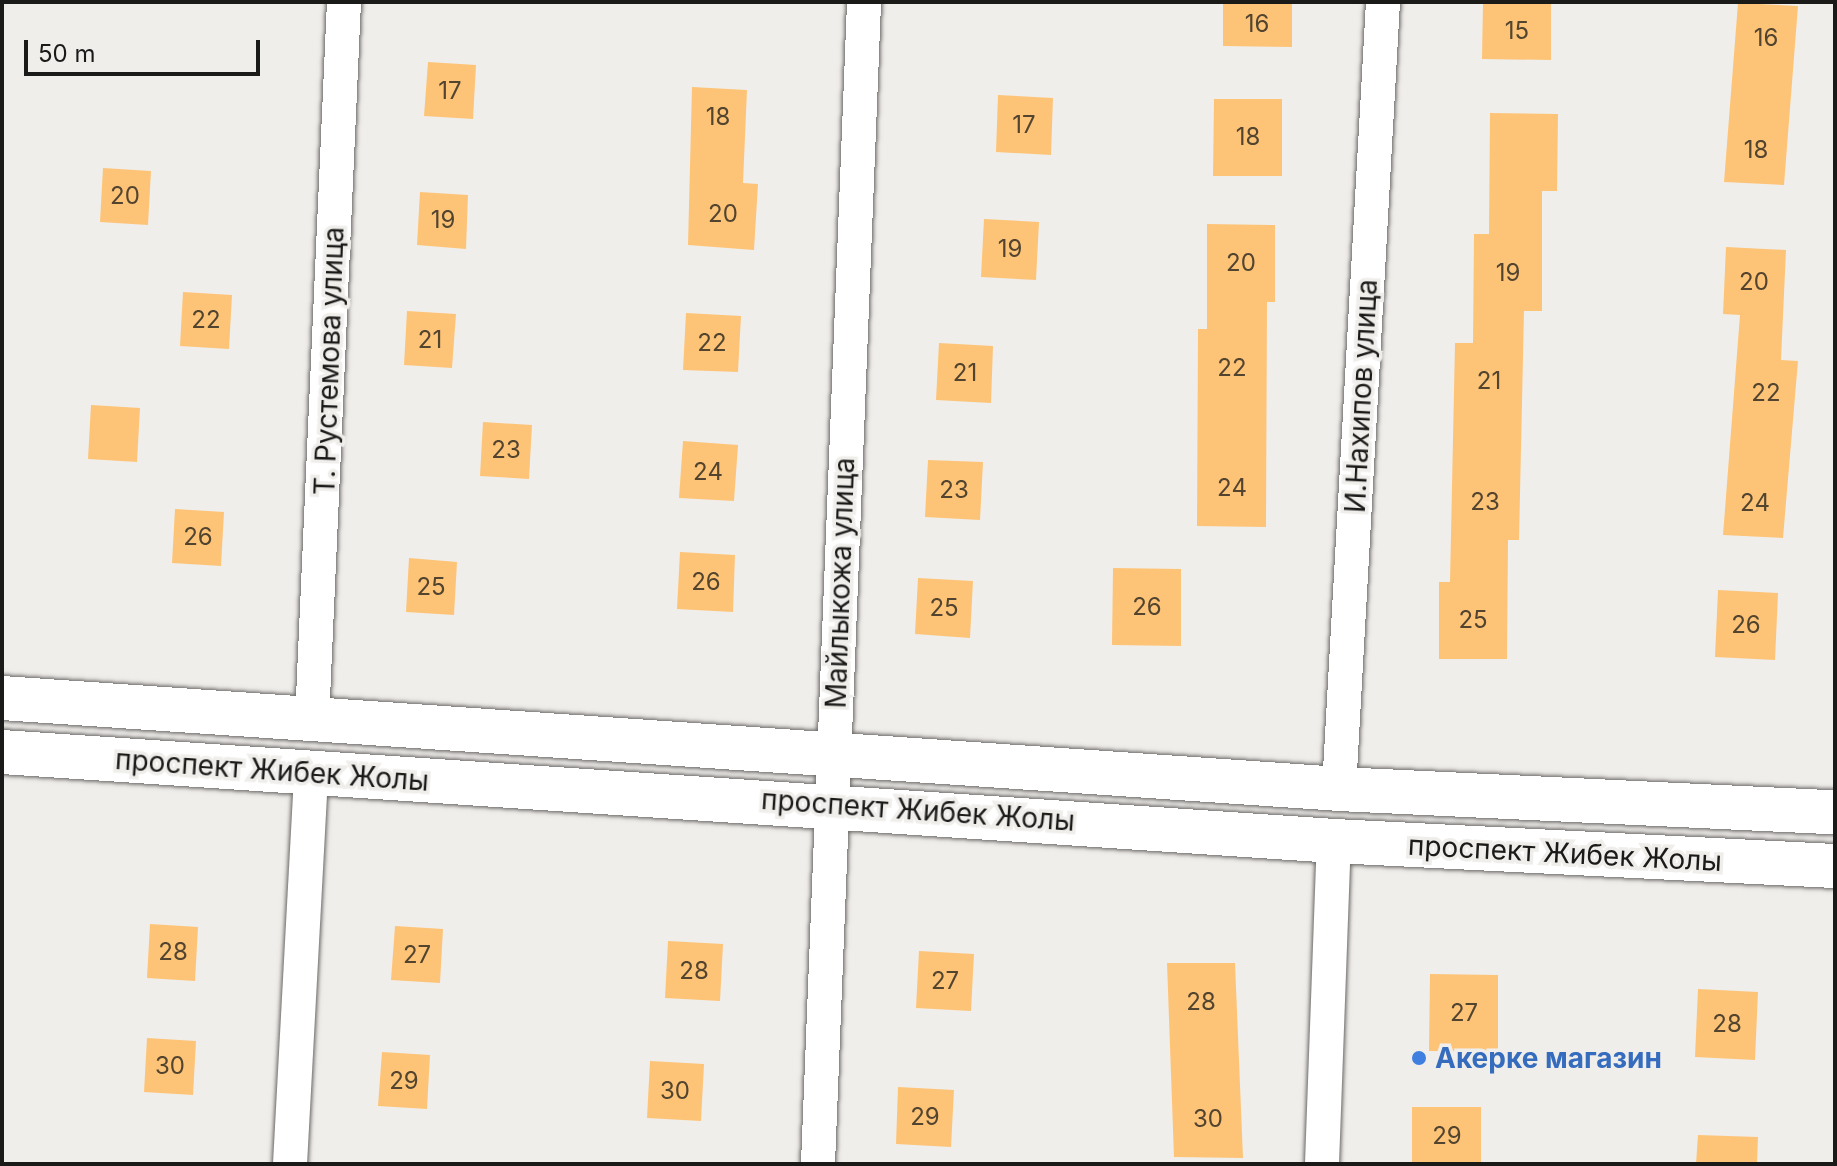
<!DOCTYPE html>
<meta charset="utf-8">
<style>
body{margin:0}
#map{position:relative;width:1837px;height:1166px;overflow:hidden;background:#f0eeeb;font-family:Inter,sans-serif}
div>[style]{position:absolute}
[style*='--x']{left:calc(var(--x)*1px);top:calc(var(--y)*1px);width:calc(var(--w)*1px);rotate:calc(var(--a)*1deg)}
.building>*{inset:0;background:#fdc477}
.roads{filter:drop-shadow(0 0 2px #6b6967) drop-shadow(0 0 2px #6b6967)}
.minor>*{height:34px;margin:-17px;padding:0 17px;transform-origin:17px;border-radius:17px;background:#fff}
.tertiary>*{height:44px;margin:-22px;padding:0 22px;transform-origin:22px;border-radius:22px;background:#fff}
.dots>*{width:22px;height:22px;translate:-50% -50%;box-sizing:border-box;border:4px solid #f0eeeb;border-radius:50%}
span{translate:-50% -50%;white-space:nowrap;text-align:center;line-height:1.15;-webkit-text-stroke:7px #f0eeeb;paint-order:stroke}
.number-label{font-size:24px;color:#534430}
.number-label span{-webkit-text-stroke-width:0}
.street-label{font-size:28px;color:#1a1a19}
.shop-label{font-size:28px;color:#366cbe;font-weight:700}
.left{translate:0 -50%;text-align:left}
.frame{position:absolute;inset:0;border:4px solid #1a1a19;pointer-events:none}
.scale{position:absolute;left:24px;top:40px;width:236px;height:36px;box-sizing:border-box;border:4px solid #1a1a19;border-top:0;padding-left:10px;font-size:24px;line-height:28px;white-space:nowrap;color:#1a1a19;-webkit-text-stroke:6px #f0eeeb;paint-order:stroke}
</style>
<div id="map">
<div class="building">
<div style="clip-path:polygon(1223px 2px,1292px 2px,1292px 47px,1223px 46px)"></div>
<div style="clip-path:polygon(1483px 2px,1551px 2px,1551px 60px,1482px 59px)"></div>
<div style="clip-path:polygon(1738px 3px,1798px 6px,1784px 185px,1724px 182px)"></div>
<div style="clip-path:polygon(428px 62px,476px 65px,473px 119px,424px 116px)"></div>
<div style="clip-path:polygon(692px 87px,747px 90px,743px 183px,758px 184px,754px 250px,688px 245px)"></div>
<div style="clip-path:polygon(998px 95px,1053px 98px,1051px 155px,996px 152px)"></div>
<div style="clip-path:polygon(1214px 99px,1282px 99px,1282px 176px,1213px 176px)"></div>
<div style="clip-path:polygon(1490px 113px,1558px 114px,1557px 191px,1542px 191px,1542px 311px,1524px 311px,1519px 540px,1508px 540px,1507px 659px,1439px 659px,1439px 582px,1450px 582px,1455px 343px,1473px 343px,1474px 234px,1489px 234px)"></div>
<div style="clip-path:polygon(103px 168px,151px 171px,148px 225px,100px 222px)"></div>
<div style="clip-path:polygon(420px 192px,468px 195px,466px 249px,417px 245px)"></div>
<div style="clip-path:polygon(984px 219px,1039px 222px,1036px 280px,981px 277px)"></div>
<div style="clip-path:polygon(1207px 224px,1275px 225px,1275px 302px,1267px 302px,1266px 527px,1197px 526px,1198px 329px,1207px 329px)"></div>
<div style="clip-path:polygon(1726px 247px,1786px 250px,1781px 360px,1798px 361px,1783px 538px,1723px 535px,1740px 315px,1723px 314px)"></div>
<div style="clip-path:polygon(183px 292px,232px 295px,229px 349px,180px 346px)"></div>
<div style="clip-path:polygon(407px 311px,456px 314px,452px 368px,404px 365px)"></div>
<div style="clip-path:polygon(686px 313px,741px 316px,738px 372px,683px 370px)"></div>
<div style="clip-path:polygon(939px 343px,993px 346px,991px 403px,936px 400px)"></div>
<div style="clip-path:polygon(91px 405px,140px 408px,137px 462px,88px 459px)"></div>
<div style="clip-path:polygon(483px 422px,532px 425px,529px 479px,480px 476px)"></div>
<div style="clip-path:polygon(683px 441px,738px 445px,734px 501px,679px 498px)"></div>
<div style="clip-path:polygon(928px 460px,983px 462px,980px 520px,925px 517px)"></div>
<div style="clip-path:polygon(175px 509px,224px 512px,221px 566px,172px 563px)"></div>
<div style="clip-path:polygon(680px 552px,735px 555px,733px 612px,677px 609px)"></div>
<div style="clip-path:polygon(409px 558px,457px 562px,454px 615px,406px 612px)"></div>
<div style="clip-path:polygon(1113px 568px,1181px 569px,1181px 646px,1112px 645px)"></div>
<div style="clip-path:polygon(918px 578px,973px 581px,970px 638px,915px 634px)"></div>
<div style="clip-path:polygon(1718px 590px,1778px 593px,1775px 660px,1715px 657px)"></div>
<div style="clip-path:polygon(150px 924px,198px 927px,195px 981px,147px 978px)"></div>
<div style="clip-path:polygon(395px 926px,443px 929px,440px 983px,391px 980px)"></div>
<div style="clip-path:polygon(668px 941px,723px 944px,720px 1001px,665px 998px)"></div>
<div style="clip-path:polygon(919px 951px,974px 954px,971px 1011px,916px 1008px)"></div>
<div style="clip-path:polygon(1167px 963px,1235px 963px,1243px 1158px,1174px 1157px)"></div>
<div style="clip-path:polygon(1430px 974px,1498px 975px,1498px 1052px,1429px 1051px)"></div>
<div style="clip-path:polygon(1698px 989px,1758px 992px,1755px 1060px,1695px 1057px)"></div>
<div style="clip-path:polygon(147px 1038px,196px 1041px,193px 1095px,144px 1092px)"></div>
<div style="clip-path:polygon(382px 1052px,430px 1055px,427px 1109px,378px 1106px)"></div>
<div style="clip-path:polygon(650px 1061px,704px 1064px,701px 1121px,647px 1118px)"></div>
<div style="clip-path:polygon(898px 1087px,954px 1090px,951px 1147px,896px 1144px)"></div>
<div style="clip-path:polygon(1412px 1107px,1481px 1107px,1481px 1164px,1412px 1164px)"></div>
<div style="clip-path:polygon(1698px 1135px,1758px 1137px,1757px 1164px,1696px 1164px)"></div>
</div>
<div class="roads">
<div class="minor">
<div style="--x:312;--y:720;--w:719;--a:-87.45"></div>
<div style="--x:1339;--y:789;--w:788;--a:-86.8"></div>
<div style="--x:290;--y:1164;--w:392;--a:-86.9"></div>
<div style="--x:818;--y:1164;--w:1163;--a:-87.73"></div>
<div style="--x:1322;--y:1164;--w:323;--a:-87.9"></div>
</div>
<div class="tertiary">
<div style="--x:2;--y:698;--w:1340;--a:3.89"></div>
<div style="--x:1339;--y:789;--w:497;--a:2.7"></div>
<div style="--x:2;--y:752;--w:1335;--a:3.82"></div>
<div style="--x:1334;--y:841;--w:502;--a:2.86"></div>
</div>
</div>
<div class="dots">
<div style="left:1419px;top:1058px;background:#3f7fe0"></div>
</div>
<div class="number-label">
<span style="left:1257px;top:24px">16</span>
<span style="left:1517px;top:31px">15</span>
<span style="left:1766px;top:38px">16</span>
<span style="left:450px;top:91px">17</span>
<span style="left:718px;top:117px">18</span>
<span style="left:1024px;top:125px">17</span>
<span style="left:1248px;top:137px">18</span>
<span style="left:1756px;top:150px">18</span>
<span style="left:125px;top:196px">20</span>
<span style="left:723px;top:214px">20</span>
<span style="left:443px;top:220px">19</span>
<span style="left:1010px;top:249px">19</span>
<span style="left:1241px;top:263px">20</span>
<span style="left:1508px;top:273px">19</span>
<span style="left:1754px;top:282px">20</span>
<span style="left:206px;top:320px">22</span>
<span style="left:430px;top:340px">21</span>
<span style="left:712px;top:343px">22</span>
<span style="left:1232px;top:368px">22</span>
<span style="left:965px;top:373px">21</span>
<span style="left:1489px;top:381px">21</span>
<span style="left:1766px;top:393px">22</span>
<span style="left:506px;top:450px">23</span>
<span style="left:708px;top:472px">24</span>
<span style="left:1232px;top:488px">24</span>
<span style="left:954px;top:490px">23</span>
<span style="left:1485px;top:502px">23</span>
<span style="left:1755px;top:503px">24</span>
<span style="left:198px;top:537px">26</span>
<span style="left:706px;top:582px">26</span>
<span style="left:431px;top:587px">25</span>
<span style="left:1147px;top:607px">26</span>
<span style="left:944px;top:608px">25</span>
<span style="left:1473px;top:620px">25</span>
<span style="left:1746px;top:625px">26</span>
<span style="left:173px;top:952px">28</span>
<span style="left:417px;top:955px">27</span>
<span style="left:694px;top:971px">28</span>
<span style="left:945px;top:981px">27</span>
<span style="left:1201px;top:1002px">28</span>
<span style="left:1464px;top:1013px">27</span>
<span style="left:1727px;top:1024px">28</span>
<span style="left:170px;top:1066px">30</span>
<span style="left:404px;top:1081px">29</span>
<span style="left:675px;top:1091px">30</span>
<span style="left:925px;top:1117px">29</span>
<span style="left:1208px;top:1119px">30</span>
<span style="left:1447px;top:1136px">29</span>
</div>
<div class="street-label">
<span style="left:329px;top:361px;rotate:-88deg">Т. Рустемова улица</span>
<span style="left:1361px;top:396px;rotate:-87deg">И.Нахипов улица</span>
<span style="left:840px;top:583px;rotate:-88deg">Майлыкожа улица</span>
<span style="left:272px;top:770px;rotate:4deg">проспект Жибек Жолы</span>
<span style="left:918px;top:810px;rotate:4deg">проспект Жибек Жолы</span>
<span style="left:1565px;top:853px;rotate:3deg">проспект Жибек Жолы</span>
</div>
<div class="shop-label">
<span class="left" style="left:1435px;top:1058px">Акерке магазин</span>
</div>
<div class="frame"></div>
<div class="scale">50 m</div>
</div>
